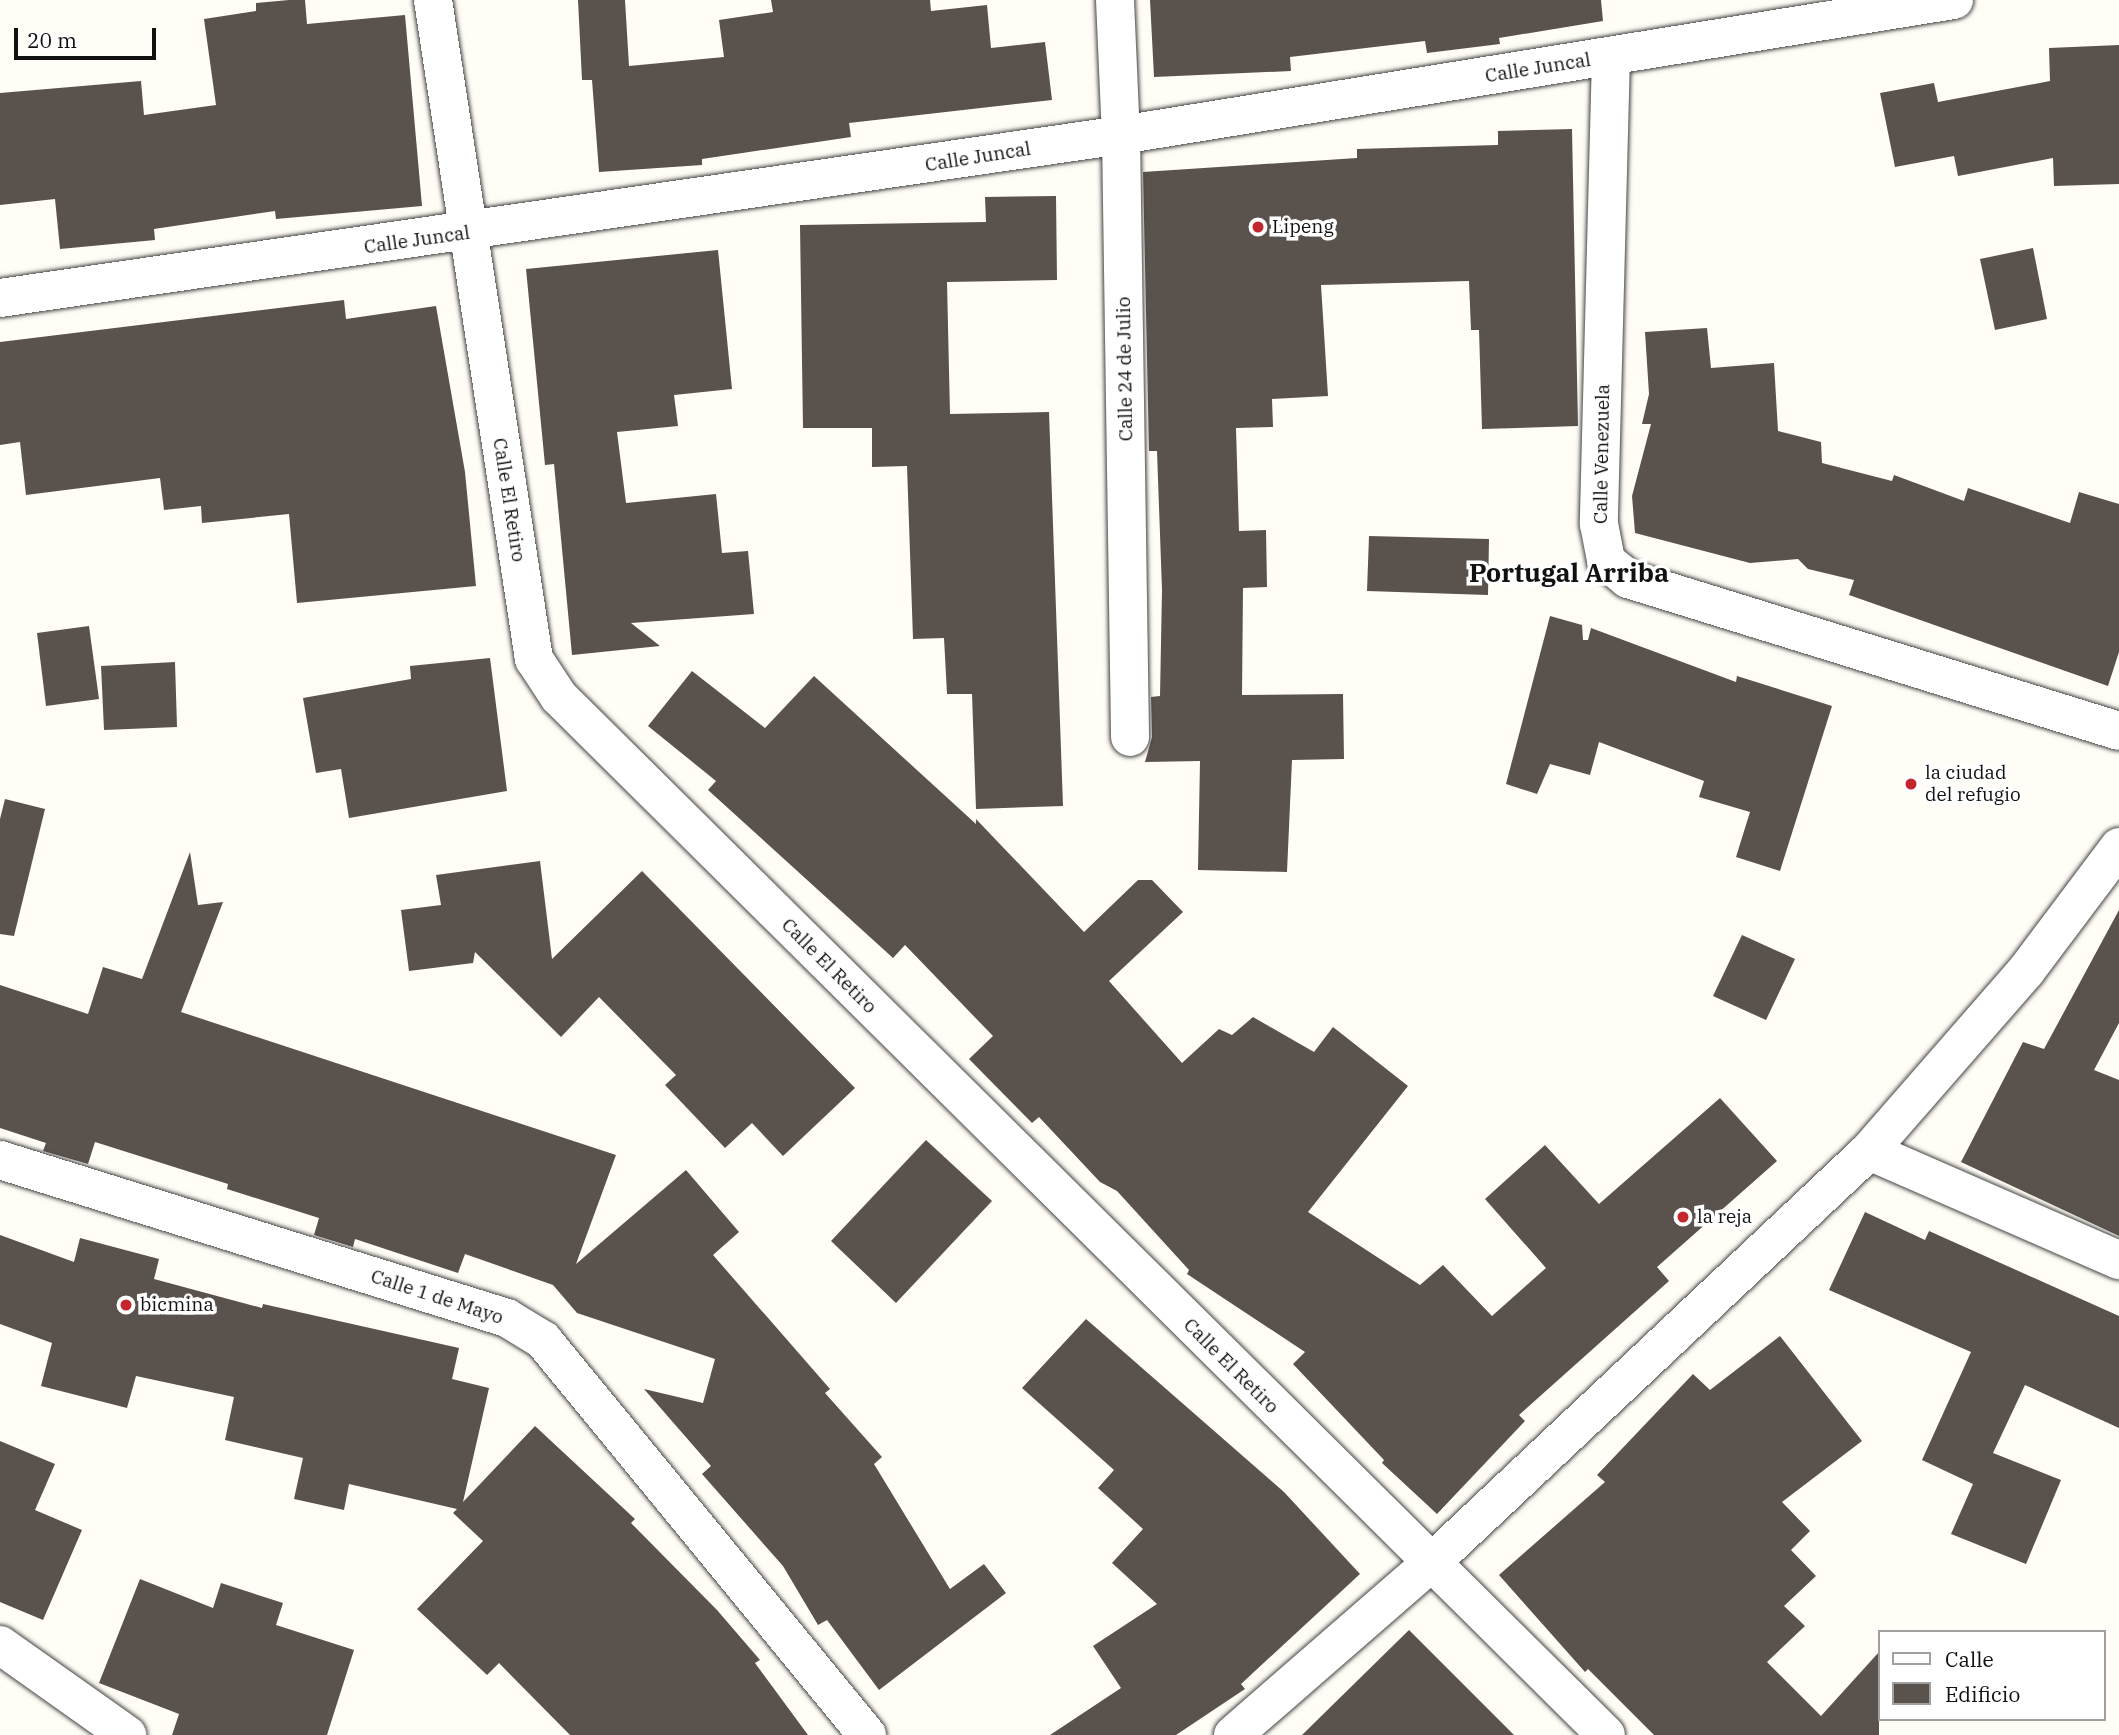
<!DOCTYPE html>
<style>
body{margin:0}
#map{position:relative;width:2119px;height:1735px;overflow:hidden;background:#fffdf5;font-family:"IBM Plex Serif",serif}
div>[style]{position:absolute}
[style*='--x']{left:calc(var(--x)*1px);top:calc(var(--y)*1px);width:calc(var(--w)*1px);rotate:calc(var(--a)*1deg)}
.building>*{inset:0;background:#5a524d}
.roads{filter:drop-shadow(0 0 2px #444) drop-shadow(0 0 2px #444)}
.minor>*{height:38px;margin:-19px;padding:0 19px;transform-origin:19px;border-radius:19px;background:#fff}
.dots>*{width:19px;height:19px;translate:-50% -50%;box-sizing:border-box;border:4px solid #fff;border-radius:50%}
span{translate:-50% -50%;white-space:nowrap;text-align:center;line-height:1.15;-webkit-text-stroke:7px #fff;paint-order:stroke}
.street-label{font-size:19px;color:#111}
.poi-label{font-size:19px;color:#111}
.left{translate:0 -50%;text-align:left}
.district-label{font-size:26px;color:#111;font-weight:700}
.legend{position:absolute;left:1878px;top:1630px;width:228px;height:91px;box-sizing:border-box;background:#fff;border:2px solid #a0a0a0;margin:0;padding:9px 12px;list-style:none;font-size:21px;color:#111}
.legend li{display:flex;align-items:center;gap:14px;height:35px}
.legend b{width:35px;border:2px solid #a0a0a0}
.scale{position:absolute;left:14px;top:28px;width:142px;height:32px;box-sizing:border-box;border:4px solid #111;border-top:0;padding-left:9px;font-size:21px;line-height:24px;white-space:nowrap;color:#111;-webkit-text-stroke:5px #fff;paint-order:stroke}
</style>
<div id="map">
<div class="building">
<div style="clip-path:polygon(289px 0,305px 0,307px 24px,405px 15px,422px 206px,276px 219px,275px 211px,154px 229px,155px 240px,60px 249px,55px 199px,0 205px,0 93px,141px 81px,144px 115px,216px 105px,204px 19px,256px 11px,256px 3px)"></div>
<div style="clip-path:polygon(578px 0,625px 0,629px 66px,724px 57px,719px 20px,773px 12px,771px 0,930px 0,931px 11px,987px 5px,991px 48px,1045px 42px,1052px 100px,849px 123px,851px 137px,702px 159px,702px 165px,599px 172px,592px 80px,582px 80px)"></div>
<div style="clip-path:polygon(1150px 0,1601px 0,1603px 21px,1499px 38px,1500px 44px,1427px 53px,1425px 41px,1290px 57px,1291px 71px,1154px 77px)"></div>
<div style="clip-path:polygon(2119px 45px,2119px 184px,2054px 186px,2053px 158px,1958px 176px,1954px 156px,1895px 167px,1880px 93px,1934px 83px,1938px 102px,2050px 81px,2049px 48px)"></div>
<div style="clip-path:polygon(1572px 129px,1578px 426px,1482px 429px,1479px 330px,1471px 330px,1469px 281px,1321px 285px,1328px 396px,1272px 399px,1273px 427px,1236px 428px,1239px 531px,1266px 530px,1267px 587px,1243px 588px,1242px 695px,1343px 694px,1344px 759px,1292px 760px,1287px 872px,1198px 870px,1200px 761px,1145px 762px,1152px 737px,1151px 697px,1160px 696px,1162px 590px,1157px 451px,1149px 451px,1143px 172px,1357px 158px,1357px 149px,1498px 145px,1498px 131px)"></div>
<div style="clip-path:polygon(1056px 196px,1057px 280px,947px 282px,950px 414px,1049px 412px,1063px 806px,976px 809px,972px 694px,947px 694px,944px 638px,913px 639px,907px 466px,872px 467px,872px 428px,803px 428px,800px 225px,986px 222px,985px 197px)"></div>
<div style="clip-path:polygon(2033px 248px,2047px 319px,1995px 330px,1980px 259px)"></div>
<div style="clip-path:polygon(718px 250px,732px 389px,674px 395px,678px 426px,617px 432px,626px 503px,716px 494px,722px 553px,748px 551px,754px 614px,631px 623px,660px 646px,572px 655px,554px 464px,545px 465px,526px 269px)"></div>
<div style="clip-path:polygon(344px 300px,346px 319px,436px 306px,465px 472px,476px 586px,297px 603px,289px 514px,202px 523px,201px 506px,164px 510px,160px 478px,26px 495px,20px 442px,0 445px,0 342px)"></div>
<div style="clip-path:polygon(1707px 328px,1711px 368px,1774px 363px,1778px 431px,1821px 442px,1822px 463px,1892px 481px,1894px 475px,1964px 501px,1968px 488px,2070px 523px,2079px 492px,2119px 504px,2119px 652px,2108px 686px,1849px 595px,1854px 580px,1808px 569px,1798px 559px,1750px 563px,1635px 533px,1632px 496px,1651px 424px,1642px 424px,1649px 394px,1645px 332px)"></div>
<div style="clip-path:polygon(1369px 536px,1489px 539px,1488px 595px,1367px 591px)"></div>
<div style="clip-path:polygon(1550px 616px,1582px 625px,1583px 640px,1588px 640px,1591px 628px,1736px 682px,1737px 676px,1832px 706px,1780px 871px,1736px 857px,1750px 812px,1699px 797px,1704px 781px,1599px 742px,1590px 775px,1550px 764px,1537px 794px,1506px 784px)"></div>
<div style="clip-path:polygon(89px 626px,99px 699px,46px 706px,37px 633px)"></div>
<div style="clip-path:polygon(490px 658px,507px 791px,349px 818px,341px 769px,316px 773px,303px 698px,411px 679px,410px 666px)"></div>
<div style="clip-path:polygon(175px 662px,177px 727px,104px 730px,101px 666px)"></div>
<div style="clip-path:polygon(692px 671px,765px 728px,814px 676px,976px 824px,976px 819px,1084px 932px,1138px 880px,1152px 880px,1183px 912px,1109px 981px,1182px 1063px,1219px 1029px,1232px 1035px,1253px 1017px,1314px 1052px,1333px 1027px,1408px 1086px,1308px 1212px,1420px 1285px,1443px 1265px,1492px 1316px,1546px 1268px,1485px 1199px,1545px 1145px,1599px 1204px,1720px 1098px,1777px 1161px,1657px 1267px,1669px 1281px,1519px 1415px,1525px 1421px,1437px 1514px,1382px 1463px,1384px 1460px,1293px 1364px,1305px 1352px,1187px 1274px,1189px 1270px,1117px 1191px,1100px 1182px,1039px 1117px,1032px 1123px,969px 1059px,993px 1036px,905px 945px,893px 958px,708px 790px,716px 781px,648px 726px)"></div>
<div style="clip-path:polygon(5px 799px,45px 809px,14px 936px,0 934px,0 819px)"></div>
<div style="clip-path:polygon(190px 852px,198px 905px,223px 902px,181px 1012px,616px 1155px,576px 1264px,686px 1170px,739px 1232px,713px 1255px,830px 1389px,825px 1393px,882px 1457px,874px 1464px,950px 1589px,984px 1564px,1006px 1593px,879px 1690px,827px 1620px,818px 1625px,783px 1566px,702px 1474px,711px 1466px,644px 1389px,703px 1403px,715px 1359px,577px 1313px,553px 1285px,465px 1254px,458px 1273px,355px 1239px,353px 1247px,314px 1235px,319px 1218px,227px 1189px,228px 1184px,95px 1142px,88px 1164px,43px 1151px,46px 1143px,0 1128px,0 985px,88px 1014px,103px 967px,142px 979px)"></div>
<div style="clip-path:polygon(540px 861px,552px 959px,642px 871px,855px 1088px,783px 1156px,752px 1123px,725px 1148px,665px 1085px,676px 1075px,599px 997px,561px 1037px,475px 952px,473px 963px,409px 971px,401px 910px,441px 905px,436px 875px)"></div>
<div style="clip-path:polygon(2119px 910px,2119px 1023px,2094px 1070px,2119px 1080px,2119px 1236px,1961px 1162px,2023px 1042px,2044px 1049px)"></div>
<div style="clip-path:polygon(1742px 935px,1795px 959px,1766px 1020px,1713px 996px)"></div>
<div style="clip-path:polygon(926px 1140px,992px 1201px,896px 1303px,831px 1241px)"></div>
<div style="clip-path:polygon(1865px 1212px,1925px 1240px,1929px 1231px,2119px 1316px,2119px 1428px,2025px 1385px,1993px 1453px,2061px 1480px,2026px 1564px,1951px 1534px,1973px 1484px,1922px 1460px,1971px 1352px,1829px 1290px)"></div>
<div style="clip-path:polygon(0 1235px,74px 1262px,80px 1238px,159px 1259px,154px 1279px,262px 1308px,263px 1304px,459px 1348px,452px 1379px,489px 1388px,463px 1502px,535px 1426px,635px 1519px,631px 1523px,717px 1610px,760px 1660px,755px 1663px,808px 1735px,570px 1735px,499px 1663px,487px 1675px,417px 1609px,483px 1541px,453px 1513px,457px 1509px,349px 1484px,344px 1510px,294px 1499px,303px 1458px,225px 1440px,234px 1397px,136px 1376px,127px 1408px,41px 1386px,52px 1343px,0 1324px)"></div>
<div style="clip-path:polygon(1086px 1319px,1284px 1492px,1360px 1574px,1241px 1684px,1245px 1689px,1176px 1735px,1050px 1735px,1121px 1688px,1093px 1646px,1157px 1604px,1112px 1563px,1143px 1529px,1098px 1488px,1114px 1470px,1022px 1388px)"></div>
<div style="clip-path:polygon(1780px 1336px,1862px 1441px,1782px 1502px,1810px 1531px,1791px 1550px,1816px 1576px,1784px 1606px,1805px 1626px,1767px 1662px,1821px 1716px,1879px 1652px,1879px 1735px,1654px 1735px,1588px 1669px,1585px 1672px,1499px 1575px,1605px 1482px,1597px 1475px,1693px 1374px,1710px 1390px)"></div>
<div style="clip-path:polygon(0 1441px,55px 1464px,35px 1510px,82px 1530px,43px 1620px,0 1602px)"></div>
<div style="clip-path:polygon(140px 1579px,213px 1608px,221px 1583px,283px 1603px,276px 1625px,354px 1650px,327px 1735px,172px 1735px,179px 1714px,99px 1683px)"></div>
<div style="clip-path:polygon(1409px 1630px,1514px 1735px,1302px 1735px)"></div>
</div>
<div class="roads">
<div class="minor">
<div style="--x:433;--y:0;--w:667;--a:81.29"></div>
<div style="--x:534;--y:659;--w:45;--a:56.7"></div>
<div style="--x:559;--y:697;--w:1474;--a:44.75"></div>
<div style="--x:1115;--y:0;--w:135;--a:87.5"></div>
<div style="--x:1121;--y:135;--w:602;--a:89.14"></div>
<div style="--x:1611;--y:56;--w:468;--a:91.5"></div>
<div style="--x:1599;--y:524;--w:38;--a:79"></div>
<div style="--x:1606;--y:561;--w:28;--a:39"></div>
<div style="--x:1628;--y:579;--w:514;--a:17.2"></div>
<div style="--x:0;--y:298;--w:1133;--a:-8.27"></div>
<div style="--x:1121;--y:135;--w:844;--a:-9.21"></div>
<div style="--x:1869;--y:1151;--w:273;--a:23.6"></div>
<div style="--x:0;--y:1160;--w:531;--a:17.31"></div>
<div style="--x:507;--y:1318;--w:42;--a:31.4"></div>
<div style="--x:543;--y:1340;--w:511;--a:50.64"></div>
<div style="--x:0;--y:1645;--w:156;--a:35.3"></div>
<div style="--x:1233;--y:1735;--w:261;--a:-41"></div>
<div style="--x:1430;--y:1564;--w:603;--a:-43.25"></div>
<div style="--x:1869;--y:1151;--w:239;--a:-48.9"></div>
<div style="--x:2026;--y:971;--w:155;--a:-53.1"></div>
</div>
</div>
<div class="dots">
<div style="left:1258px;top:227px;background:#c4262e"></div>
<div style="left:1911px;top:784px;background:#c4262e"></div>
<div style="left:1683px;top:1217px;background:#c4262e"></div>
<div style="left:126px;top:1305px;background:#c4262e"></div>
</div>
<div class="street-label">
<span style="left:1538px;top:68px;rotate:-9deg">Calle Juncal</span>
<span style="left:978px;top:157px;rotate:-9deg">Calle Juncal</span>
<span style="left:417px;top:240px;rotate:-8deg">Calle Juncal</span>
<span style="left:1125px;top:369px;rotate:-91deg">Calle 24 de Julio</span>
<span style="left:1602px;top:454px;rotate:-89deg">Calle Venezuela</span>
<span style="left:509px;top:500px;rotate:81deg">Calle El Retiro</span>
<span style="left:829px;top:966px;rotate:45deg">Calle El Retiro</span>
<span style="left:437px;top:1297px;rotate:18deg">Calle 1 de Mayo</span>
<span style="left:1231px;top:1366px;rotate:45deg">Calle El Retiro</span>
</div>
<div class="poi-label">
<span class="left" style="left:1272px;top:227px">Lipeng</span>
<span class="left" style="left:1925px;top:784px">la ciudad<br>del refugio</span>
<span class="left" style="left:1697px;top:1217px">la reja</span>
<span class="left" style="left:140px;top:1305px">bicmina</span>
</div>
<div class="district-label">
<span style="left:1569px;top:573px">Portugal Arriba</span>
</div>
<ul class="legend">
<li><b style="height:9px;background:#fff"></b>Calle</li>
<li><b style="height:19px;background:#5a524d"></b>Edificio</li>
</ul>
<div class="scale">20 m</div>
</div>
